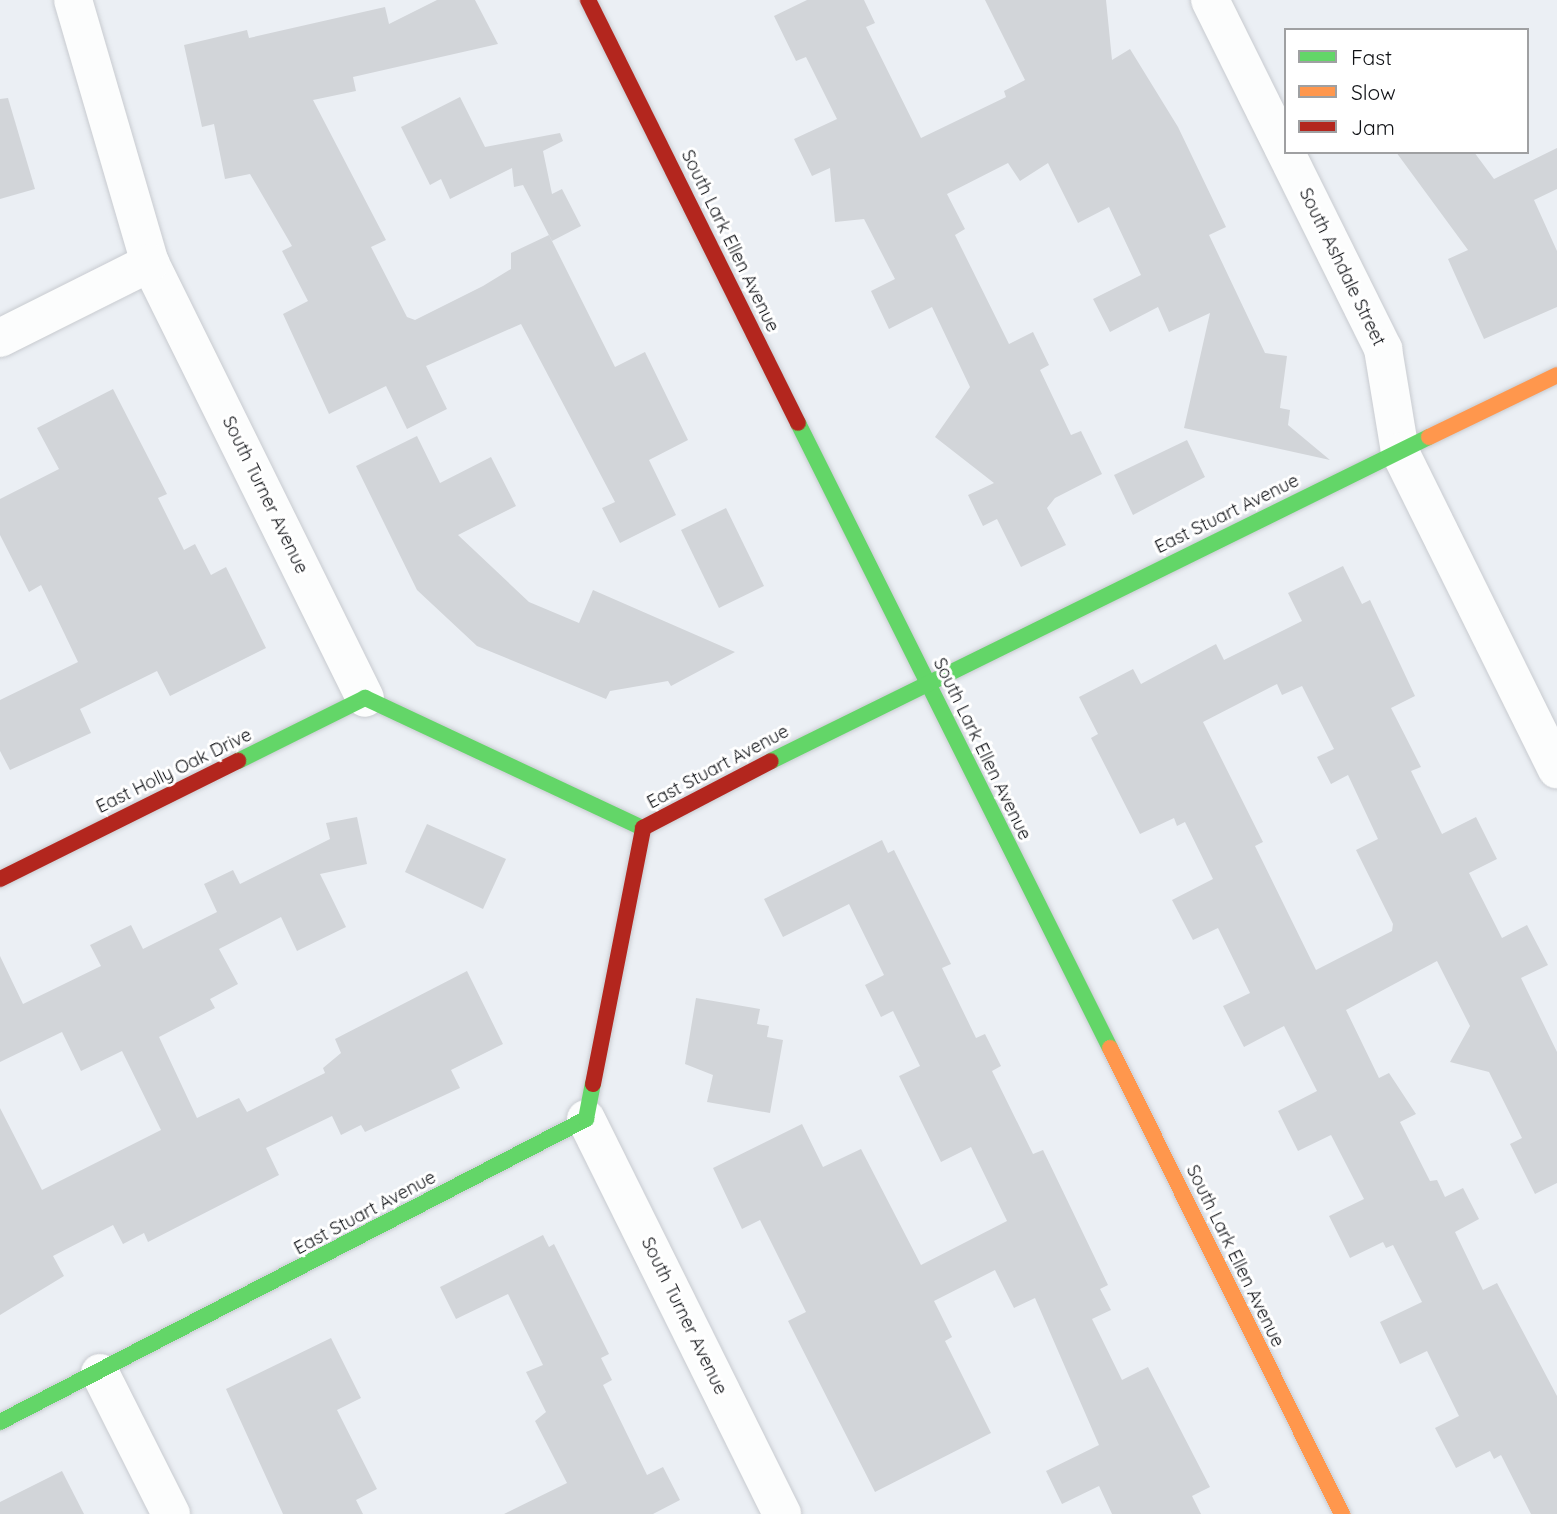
<!DOCTYPE html>
<style>
body{margin:0}
#map{position:relative;width:1557px;height:1514px;overflow:hidden;background:#ebeff4;font-family:Quicksand,sans-serif}
div>[style]{position:absolute}
[style*='--x']{left:calc(var(--x)*1px);top:calc(var(--y)*1px);width:calc(var(--w)*1px);rotate:calc(var(--a)*1deg)}
.building>*{inset:0;background:#d2d5d9}
.roads{filter:drop-shadow(0 0 2px #c8cbd0) drop-shadow(0 0 2px #c8cbd0)}
.street>*{height:38px;margin:-19px;padding:0 19px;transform-origin:19px;border-radius:19px;background:#fcfdfd}
.fast>*{height:16px;margin:-8px;padding:0 8px;transform-origin:8px;border-radius:8px;background:#63d668}
.slow>*{height:16px;margin:-8px;padding:0 8px;transform-origin:8px;border-radius:8px;background:#ff974d}
.jam>*{height:16px;margin:-8px;padding:0 8px;transform-origin:8px;border-radius:8px;background:#b3261e}
span{translate:-50% -50%;white-space:nowrap;text-align:center;line-height:1.15;-webkit-text-stroke:6px #fff;paint-order:stroke}
.street-label{font-size:18px;color:#101216}
.legend{position:absolute;left:1284px;top:28px;width:245px;height:126px;box-sizing:border-box;background:#fff;border:2px solid #9fa0a2;margin:0;padding:9px 12px;list-style:none;font-size:21px;color:#101216}
.legend li{display:flex;align-items:center;gap:14px;height:35px}
.legend b{width:35px;border:2px solid #9fa0a2}
</style>
<div id="map">
<div class="building">
<div style="clip-path:polygon(437px 0,475px 0,498px 44px,353px 77px,356px 91px,313px 100px,386px 240px,371px 247px,407px 317px,415px 320px,483px 286px,511px 269px,511px 253px,549px 235px,615px 367px,645px 352px,688px 440px,649px 460px,676px 515px,620px 543px,602px 508px,615px 502px,521px 324px,426px 366px,447px 409px,407px 429px,386px 386px,329px 414px,283px 314px,308px 301px,282px 251px,292px 246px,250px 174px,225px 179px,214px 124px,202px 127px,184px 45px,247px 30px,249px 38px,385px 7px,389px 24px)"></div>
<div style="clip-path:polygon(807px 0,864px 0,875px 23px,866px 27px,921px 138px,1006px 97px,1004px 91px,1025px 80px,985px 0,1106px 0,1112px 60px,1130px 49px,1178px 127px,1226px 227px,1209px 235px,1265px 353px,1287px 356px,1280px 408px,1290px 410px,1288px 425px,1330px 460px,1184px 428px,1210px 313px,1169px 332px,1158px 307px,1110px 332px,1093px 299px,1141px 275px,1109px 207px,1078px 223px,1048px 163px,1020px 181px,1008px 163px,947px 194px,965px 229px,955px 235px,1009px 344px,1033px 332px,1049px 365px,1040px 370px,1071px 435px,1081px 431px,1102px 474px,1055px 498px,1047px 508px,1066px 545px,1021px 567px,997px 519px,983px 526px,968px 495px,994px 483px,935px 437px,970px 387px,932px 307px,889px 329px,871px 291px,895px 279px,864px 219px,835px 222px,830px 168px,812px 176px,794px 139px,837px 119px,806px 57px,796px 61px,774px 16px)"></div>
<div style="clip-path:polygon(460px 97px,485px 147px,560px 133px,563px 141px,543px 151px,552px 194px,562px 189px,581px 226px,552px 241px,523px 185px,514px 187px,512px 168px,450px 199px,441px 179px,430px 185px,401px 127px)"></div>
<div style="clip-path:polygon(8px 98px,35px 189px,0 199px,0 99px)"></div>
<div style="clip-path:polygon(1557px 148px,1557px 189px,1534px 200px,1557px 251px,1557px 307px,1484px 339px,1448px 259px,1468px 250px,1396px 152px,1474px 152px,1494px 179px)"></div>
<div style="clip-path:polygon(113px 389px,167px 494px,158px 498px,184px 550px,195px 544px,211px 575px,226px 567px,266px 648px,170px 696px,157px 671px,80px 709px,91px 733px,10px 770px,0 751px,0 700px,78px 662px,41px 585px,29px 592px,0 535px,0 499px,59px 469px,37px 428px)"></div>
<div style="clip-path:polygon(417px 436px,440px 483px,491px 457px,516px 506px,458px 535px,529px 602px,579px 623px,593px 590px,735px 652px,671px 686px,668px 681px,610px 691px,606px 699px,477px 646px,417px 590px,356px 466px)"></div>
<div style="clip-path:polygon(1187px 440px,1205px 477px,1133px 515px,1114px 475px)"></div>
<div style="clip-path:polygon(726px 508px,764px 586px,719px 608px,681px 530px)"></div>
<div style="clip-path:polygon(evenodd,1343px 566px,1362px 604px,1370px 600px,1415px 696px,1391px 708px,1421px 767px,1411px 771px,1442px 834px,1476px 817px,1497px 859px,1469px 873px,1502px 938px,1527px 925px,1548px 965px,1521px 978px,1557px 1052px,1557px 1183px,1535px 1194px,1510px 1144px,1522px 1138px,1489px 1072px,1450px 1062px,1470px 1026px,1437px 961px,1346px 1010px,1379px 1078px,1389px 1073px,1416px 1114px,1400px 1122px,1430px 1181px,1437px 1180px,1445px 1197px,1463px 1188px,1479px 1219px,1455px 1232px,1483px 1290px,1497px 1283px,1557px 1396px,1557px 1514px,1531px 1514px,1501px 1455px,1494px 1459px,1490px 1451px,1456px 1468px,1435px 1428px,1459px 1416px,1427px 1351px,1400px 1364px,1380px 1322px,1422px 1302px,1393px 1245px,1386px 1248px,1383px 1242px,1350px 1258px,1329px 1216px,1364px 1199px,1331px 1135px,1298px 1151px,1278px 1111px,1317px 1091px,1284px 1026px,1244px 1047px,1223px 1006px,1250px 993px,1218px 928px,1193px 940px,1172px 900px,1213px 879px,1185px 822px,1177px 826px,1174px 818px,1140px 834px,1091px 738px,1098px 734px,1079px 697px,1133px 669px,1141px 684px,1216px 644px,1224px 660px,1302px 621px,1288px 593px,1343px 566px,1277px 684px,1282px 695px,1302px 686px,1334px 749px,1317px 757px,1331px 784px,1348px 775px,1378px 839px,1356px 850px,1393px 924px,1392px 931px,1316px 970px,1255px 846px,1263px 842px,1203px 722px,1277px 684px)"></div>
<div style="clip-path:polygon(357px 817px,367px 864px,320px 874px,346px 927px,297px 951px,281px 917px,219px 949px,238px 984px,210px 999px,215px 1008px,159px 1037px,197px 1118px,239px 1098px,247px 1112px,325px 1073px,323px 1068px,341px 1053px,335px 1039px,467px 971px,503px 1044px,451px 1070px,460px 1088px,365px 1132px,361px 1125px,341px 1135px,332px 1116px,266px 1148px,279px 1175px,148px 1242px,144px 1233px,123px 1244px,113px 1225px,53px 1256px,64px 1276px,0 1315px,0 1108px,42px 1190px,161px 1130px,122px 1051px,81px 1071px,62px 1032px,0 1062px,0 956px,23px 1004px,101px 966px,90px 945px,131px 925px,143px 949px,217px 912px,204px 884px,233px 870px,240px 884px,330px 839px,326px 823px)"></div>
<div style="clip-path:polygon(427px 824px,506px 859px,483px 909px,405px 872px)"></div>
<div style="clip-path:polygon(882px 840px,888px 853px,894px 850px,951px 964px,942px 968px,976px 1038px,985px 1034px,1001px 1066px,992px 1071px,1033px 1154px,1043px 1150px,1108px 1285px,1100px 1289px,1111px 1310px,1092px 1319px,1122px 1380px,1148px 1367px,1210px 1487px,1192px 1496px,1201px 1514px,1112px 1514px,1099px 1486px,1062px 1504px,1046px 1471px,1099px 1445px,1035px 1298px,1014px 1308px,995px 1270px,934px 1301px,952px 1337px,945px 1341px,991px 1433px,875px 1492px,788px 1321px,806px 1312px,760px 1220px,742px 1229px,713px 1168px,802px 1124px,823px 1167px,861px 1149px,921px 1265px,1007px 1221px,971px 1147px,941px 1162px,899px 1076px,920px 1066px,893px 1011px,881px 1017px,865px 985px,884px 975px,849px 904px,783px 937px,764px 899px)"></div>
<div style="clip-path:polygon(696px 998px,760px 1009px,757px 1024px,769px 1026px,767px 1037px,783px 1040px,770px 1113px,707px 1102px,713px 1075px,685px 1064px)"></div>
<div style="clip-path:polygon(543px 1235px,549px 1247px,554px 1244px,609px 1354px,601px 1358px,612px 1380px,603px 1385px,647px 1475px,663px 1467px,680px 1500px,653px 1514px,504px 1514px,567px 1483px,535px 1421px,546px 1412px,526px 1372px,543px 1365px,508px 1294px,456px 1319px,440px 1287px)"></div>
<div style="clip-path:polygon(331px 1338px,361px 1398px,337px 1410px,377px 1489px,356px 1500px,363px 1514px,283px 1514px,226px 1389px)"></div>
<div style="clip-path:polygon(62px 1471px,84px 1514px,0 1514px,0 1502px)"></div>
</div>
<div class="roads">
<div class="street">
<div style="--x:73;--y:0;--w:274;--a:73.7"></div>
<div style="--x:150;--y:263;--w:485;--a:63.7"></div>
<div style="--x:1210;--y:0;--w:390;--a:63.6"></div>
<div style="--x:1383;--y:349;--w:104;--a:80.6"></div>
<div style="--x:1400;--y:452;--w:354;--a:63.7"></div>
<div style="--x:0;--y:338;--w:168;--a:-26.6"></div>
<div style="--x:586;--y:1119;--w:441;--a:63.6"></div>
<div style="--x:100;--y:1373;--w:158;--a:63.3"></div>
</div>
<div class="fast">
<div style="--x:798;--y:423;--w:699;--a:63.47"></div>
<div style="--x:238;--y:761;--w:142;--a:-26.4"></div>
<div style="--x:365;--y:698;--w:307;--a:25.1"></div>
<div style="--x:771;--y:761;--w:733;--a:-26.22"></div>
<div style="--x:0;--y:1422;--w:660;--a:-27.34"></div>
<div style="--x:586;--y:1119;--w:36;--a:-79"></div>
</div>
<div class="slow">
<div style="--x:1429;--y:437;--w:142;--a:-25.8"></div>
<div style="--x:1110;--y:1048;--w:521;--a:63.53"></div>
</div>
<div class="jam">
<div style="--x:588;--y:0;--w:472;--a:63.6"></div>
<div style="--x:0;--y:879;--w:266;--a:-26.4"></div>
<div style="--x:593;--y:1084;--w:261;--a:-78.9"></div>
<div style="--x:643;--y:828;--w:144;--a:-27.6"></div>
</div>
</div>
<div class="street-label">
<span style="left:730px;top:241px;rotate:64deg">South Lark Ellen Avenue</span>
<span style="left:1342px;top:267px;rotate:64deg">South Ashdale Street</span>
<span style="left:265px;top:495px;rotate:64deg">South Turner Avenue</span>
<span style="left:1227px;top:514px;rotate:-26deg">East Stuart Avenue</span>
<span style="left:982px;top:749px;rotate:64deg">South Lark Ellen Avenue</span>
<span style="left:718px;top:767px;rotate:-28deg">East Stuart Avenue</span>
<span style="left:174px;top:771px;rotate:-26deg">East Holly Oak Drive</span>
<span style="left:365px;top:1213px;rotate:-28deg">East Stuart Avenue</span>
<span style="left:1235px;top:1256px;rotate:64deg">South Lark Ellen Avenue</span>
<span style="left:684px;top:1316px;rotate:64deg">South Turner Avenue</span>
</div>
<ul class="legend">
<li><b style="height:9px;background:#63d668"></b>Fast</li>
<li><b style="height:9px;background:#ff974d"></b>Slow</li>
<li><b style="height:9px;background:#b3261e"></b>Jam</li>
</ul>
</div>
